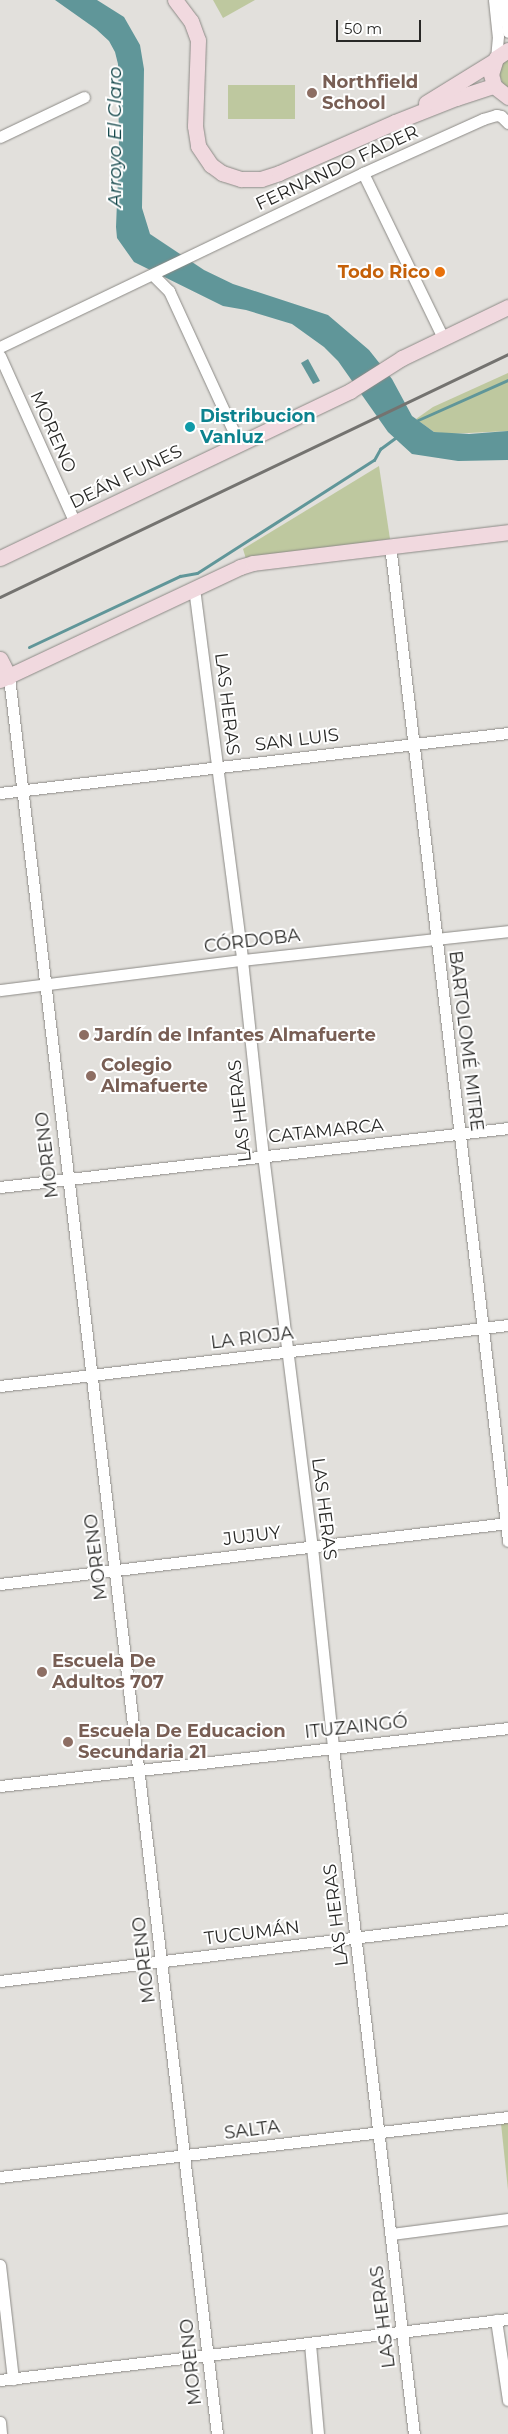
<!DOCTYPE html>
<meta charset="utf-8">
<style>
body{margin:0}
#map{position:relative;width:508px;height:2434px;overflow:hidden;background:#e2e0dc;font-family:Montserrat,sans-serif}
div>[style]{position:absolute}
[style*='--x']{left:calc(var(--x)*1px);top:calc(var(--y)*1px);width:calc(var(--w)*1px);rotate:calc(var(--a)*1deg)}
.green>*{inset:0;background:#bec89f}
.water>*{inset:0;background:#609699}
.stream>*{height:3px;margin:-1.5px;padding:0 1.5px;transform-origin:1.5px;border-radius:1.5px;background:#609699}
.roads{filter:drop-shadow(0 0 1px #8c8a86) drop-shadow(0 0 1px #8c8a86)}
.street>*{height:11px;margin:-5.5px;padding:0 5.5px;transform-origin:5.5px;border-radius:5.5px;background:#fff}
.secondary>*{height:15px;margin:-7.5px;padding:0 7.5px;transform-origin:7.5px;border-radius:7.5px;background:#f1d9df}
.rail>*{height:3px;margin:-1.5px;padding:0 1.5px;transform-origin:1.5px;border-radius:1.5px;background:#747370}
.dots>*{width:14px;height:14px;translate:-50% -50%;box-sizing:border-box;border:2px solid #fff;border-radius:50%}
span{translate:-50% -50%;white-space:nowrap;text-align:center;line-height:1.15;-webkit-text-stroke:4px #fff;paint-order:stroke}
.education-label{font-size:18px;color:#785e54;font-weight:700}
.left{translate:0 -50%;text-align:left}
.street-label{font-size:18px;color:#282826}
.food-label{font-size:18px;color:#c56008;font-weight:700}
.right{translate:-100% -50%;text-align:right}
.culture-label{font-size:18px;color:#0d838f;font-weight:700}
.water-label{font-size:19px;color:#073d40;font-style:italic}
.scale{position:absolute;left:336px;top:20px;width:85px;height:22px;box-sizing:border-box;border:2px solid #282826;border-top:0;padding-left:6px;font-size:15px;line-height:18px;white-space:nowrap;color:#282826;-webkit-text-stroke:4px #fff;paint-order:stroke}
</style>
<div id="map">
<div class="green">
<div style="clip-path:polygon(213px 0,255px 0,223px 18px)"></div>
<div style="clip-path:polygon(508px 59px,508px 88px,503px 84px,499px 74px,502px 63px)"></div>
<div style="clip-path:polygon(228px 85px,295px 85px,295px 119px,228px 119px)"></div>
<div style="clip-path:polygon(508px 373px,508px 431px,449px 434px,434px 432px,416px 419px,433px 407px)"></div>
<div style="clip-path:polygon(379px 466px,390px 539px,246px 559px,243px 549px)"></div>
<div style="clip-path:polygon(508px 2113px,508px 2190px,500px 2114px)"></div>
</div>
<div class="water">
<div style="clip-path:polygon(55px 0,97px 0,124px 17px,140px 45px,144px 69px,142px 208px,150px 234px,204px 270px,233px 284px,328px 315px,369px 350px,392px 379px,412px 416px,434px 432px,469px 434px,508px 431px,508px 460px,458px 461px,412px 454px,388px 432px,338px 361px,324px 347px,292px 324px,246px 310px,223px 306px,134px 262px,117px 238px,116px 227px,119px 151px,118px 64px,115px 52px,109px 41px,96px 29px)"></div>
<div style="clip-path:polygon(308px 359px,320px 381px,313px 384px,301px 363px)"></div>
</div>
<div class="stream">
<div style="--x:418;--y:420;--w:98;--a:-24"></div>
<div style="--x:29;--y:647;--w:167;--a:-25.2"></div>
<div style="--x:180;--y:576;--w:17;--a:-10"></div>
<div style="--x:197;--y:573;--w:210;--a:-32.6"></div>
<div style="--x:374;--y:460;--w:13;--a:-61"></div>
<div style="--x:380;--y:449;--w:19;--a:-36"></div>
</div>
<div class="roads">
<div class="street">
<div style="--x:494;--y:0;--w:36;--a:84"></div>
<div style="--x:498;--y:36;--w:22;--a:95"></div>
<div style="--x:504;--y:0;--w:32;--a:83"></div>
<div style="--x:0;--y:137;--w:93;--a:-25.5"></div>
<div style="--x:363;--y:173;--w:183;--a:64.1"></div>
<div style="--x:153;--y:275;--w:23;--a:45"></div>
<div style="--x:169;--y:291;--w:167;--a:65.3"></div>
<div style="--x:0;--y:347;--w:403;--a:-25.6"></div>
<div style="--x:363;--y:173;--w:132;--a:-24.2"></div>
<div style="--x:483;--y:119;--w:14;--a:-17"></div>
<div style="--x:496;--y:115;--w:5;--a:11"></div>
<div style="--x:501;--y:116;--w:10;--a:45"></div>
<div style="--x:0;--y:356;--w:183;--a:65.8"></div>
<div style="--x:390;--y:545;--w:1003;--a:83.24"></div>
<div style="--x:194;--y:588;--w:375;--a:82.6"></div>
<div style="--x:242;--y:960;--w:196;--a:83.9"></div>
<div style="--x:263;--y:1155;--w:395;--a:82.9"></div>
<div style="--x:312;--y:1547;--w:201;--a:84"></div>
<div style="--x:333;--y:1747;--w:692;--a:83.28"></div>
<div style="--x:9;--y:677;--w:1769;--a:83.25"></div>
<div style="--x:0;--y:793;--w:512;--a:-6.74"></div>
<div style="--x:0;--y:990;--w:244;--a:-7.1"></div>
<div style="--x:242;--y:960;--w:268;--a:-6.2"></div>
<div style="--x:0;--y:1187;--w:511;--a:-6.62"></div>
<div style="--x:0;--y:1386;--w:512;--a:-6.85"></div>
<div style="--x:0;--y:1584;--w:512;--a:-6.85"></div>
<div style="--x:0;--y:1786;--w:511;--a:-6.51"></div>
<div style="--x:0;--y:1981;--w:512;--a:-6.96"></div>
<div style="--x:0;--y:2177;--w:512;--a:-6.74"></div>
<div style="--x:391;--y:2234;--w:118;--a:-7.3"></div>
<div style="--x:0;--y:2265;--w:115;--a:83.5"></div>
<div style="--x:496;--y:2320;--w:81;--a:81.5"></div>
<div style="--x:310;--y:2344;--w:90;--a:84.9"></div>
<div style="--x:0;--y:2380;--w:512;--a:-6.85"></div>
<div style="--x:0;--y:2422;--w:12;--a:85"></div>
</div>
<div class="secondary">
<div style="--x:175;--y:0;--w:26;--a:53"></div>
<div style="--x:191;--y:21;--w:20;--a:70"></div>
<div style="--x:198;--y:40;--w:86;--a:92"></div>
<div style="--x:195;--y:126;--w:20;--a:81"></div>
<div style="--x:198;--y:146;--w:23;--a:56"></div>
<div style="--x:211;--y:165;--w:14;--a:36"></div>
<div style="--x:222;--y:173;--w:20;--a:18"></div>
<div style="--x:241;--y:179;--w:20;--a:0"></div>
<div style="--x:261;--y:179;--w:19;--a:-18"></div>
<div style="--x:279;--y:173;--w:127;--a:-23.7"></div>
<div style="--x:395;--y:122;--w:66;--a:-21.5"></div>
<div style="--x:456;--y:98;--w:40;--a:-18"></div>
<div style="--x:508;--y:50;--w:14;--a:146"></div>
<div style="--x:496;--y:58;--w:17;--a:107"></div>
<div style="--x:491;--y:74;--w:12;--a:76"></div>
<div style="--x:494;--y:86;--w:18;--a:38"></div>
<div style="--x:426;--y:103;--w:80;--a:-31.7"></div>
<div style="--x:0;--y:558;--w:388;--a:-25.5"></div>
<div style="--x:350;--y:391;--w:62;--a:-32.4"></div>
<div style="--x:402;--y:358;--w:118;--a:-25.7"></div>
<div style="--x:0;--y:659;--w:20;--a:63"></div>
<div style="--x:0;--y:680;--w:265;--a:-25.2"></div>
<div style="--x:240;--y:567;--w:14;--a:-17"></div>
<div style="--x:253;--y:563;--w:257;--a:-6.9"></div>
</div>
</div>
<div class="rail">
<div style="--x:0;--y:597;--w:563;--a:-25.56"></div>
</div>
<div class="dots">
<div style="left:312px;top:93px;background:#8d6e63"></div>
<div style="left:440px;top:272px;background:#e8710a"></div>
<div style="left:190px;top:427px;background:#0f9aa8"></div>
<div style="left:84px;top:1035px;background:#8d6e63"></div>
<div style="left:91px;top:1076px;background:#8d6e63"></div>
<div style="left:42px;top:1672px;background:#8d6e63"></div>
<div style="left:68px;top:1742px;background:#8d6e63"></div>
</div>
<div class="education-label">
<span class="left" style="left:322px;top:93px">Northfield<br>School</span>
<span class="left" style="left:94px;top:1035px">Jardín de Infantes Almafuerte</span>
<span class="left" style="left:101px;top:1076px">Colegio<br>Almafuerte</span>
<span class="left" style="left:52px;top:1672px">Escuela De<br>Adultos 707</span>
<span class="left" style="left:78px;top:1742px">Escuela De Educacion<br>Secundaria 21</span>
</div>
<div class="street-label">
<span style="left:337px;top:168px;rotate:-25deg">FERNANDO FADER</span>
<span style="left:53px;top:432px;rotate:66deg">MORENO</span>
<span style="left:126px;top:477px;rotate:-26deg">DEÁN FUNES</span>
<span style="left:227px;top:704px;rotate:83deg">LAS HERAS</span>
<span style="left:297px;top:740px;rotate:-7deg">SAN LUIS</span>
<span style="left:252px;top:941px;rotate:-7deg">CÓRDOBA</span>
<span style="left:466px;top:1041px;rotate:83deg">BARTOLOMÉ MITRE</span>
<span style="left:240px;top:1111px;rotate:-96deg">LAS HERAS</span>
<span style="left:326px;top:1131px;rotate:-6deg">CATAMARCA</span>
<span style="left:47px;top:1155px;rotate:-97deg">MORENO</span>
<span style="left:252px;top:1338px;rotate:-7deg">LA RIOJA</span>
<span style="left:324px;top:1509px;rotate:83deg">LAS HERAS</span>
<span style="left:252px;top:1536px;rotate:-7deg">JUJUY</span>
<span style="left:96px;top:1557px;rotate:-97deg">MORENO</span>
<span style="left:356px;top:1727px;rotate:-6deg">ITUZAINGÓ</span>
<span style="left:336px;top:1915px;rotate:-97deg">LAS HERAS</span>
<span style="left:252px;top:1933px;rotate:-7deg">TUCUMÁN</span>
<span style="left:144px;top:1960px;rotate:-97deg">MORENO</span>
<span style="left:252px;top:2130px;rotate:-7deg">SALTA</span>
<span style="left:383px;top:2317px;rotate:-97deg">LAS HERAS</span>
<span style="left:191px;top:2362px;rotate:-96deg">MORENO</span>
</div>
<div class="food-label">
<span class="right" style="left:430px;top:272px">Todo Rico</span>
</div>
<div class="culture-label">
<span class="left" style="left:200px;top:427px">Distribucion<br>Vanluz</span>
</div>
<div class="water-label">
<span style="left:115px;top:137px;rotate:-90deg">Arroyo El Claro</span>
</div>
<div class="scale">50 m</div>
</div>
